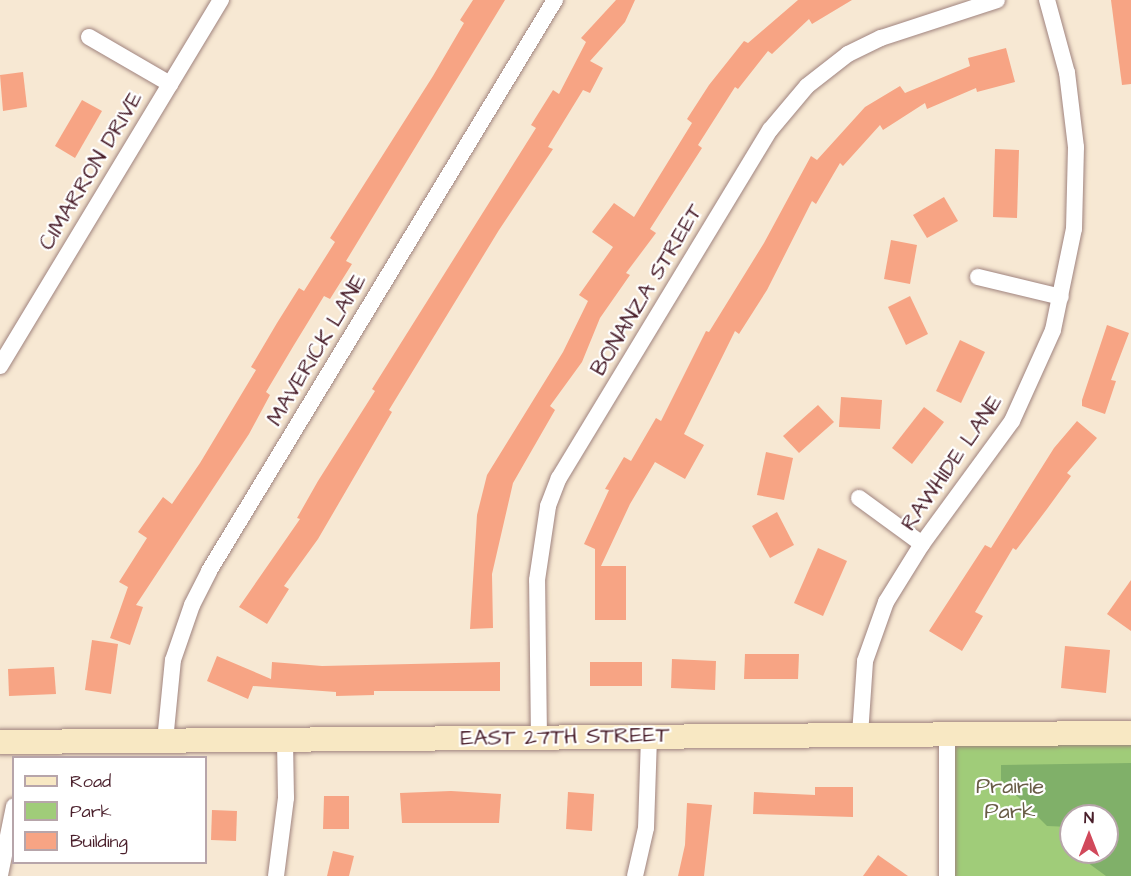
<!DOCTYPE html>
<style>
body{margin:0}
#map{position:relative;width:1131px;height:876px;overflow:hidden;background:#f7e8d3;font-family:"Architects Daughter",sans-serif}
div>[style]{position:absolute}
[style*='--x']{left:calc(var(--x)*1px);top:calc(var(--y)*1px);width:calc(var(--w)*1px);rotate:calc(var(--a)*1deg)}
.green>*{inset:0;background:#a0cc79}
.forest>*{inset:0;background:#80b069}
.building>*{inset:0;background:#f7a484}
.roads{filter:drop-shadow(0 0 2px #a0847f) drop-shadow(0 0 2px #a0847f)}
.street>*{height:16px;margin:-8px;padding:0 8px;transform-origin:8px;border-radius:8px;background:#fff}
.secondary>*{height:24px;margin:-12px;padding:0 12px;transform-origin:12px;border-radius:12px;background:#f8e8c3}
span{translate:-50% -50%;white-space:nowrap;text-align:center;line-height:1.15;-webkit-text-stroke:4.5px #fff;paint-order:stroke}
.street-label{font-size:22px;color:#4a1f2b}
.park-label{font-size:22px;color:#685c46}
.legend{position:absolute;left:12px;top:756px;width:195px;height:108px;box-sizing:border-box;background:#fff;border:2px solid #b7a5aa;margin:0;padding:8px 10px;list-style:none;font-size:18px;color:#4a1f2b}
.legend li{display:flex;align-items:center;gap:12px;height:30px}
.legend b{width:30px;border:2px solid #b7a5aa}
.north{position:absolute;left:1059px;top:804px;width:60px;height:60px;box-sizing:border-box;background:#fff;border:2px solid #b7a5aa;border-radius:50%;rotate:0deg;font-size:16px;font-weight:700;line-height:24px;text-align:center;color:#4a1f2b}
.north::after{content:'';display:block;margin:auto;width:21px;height:27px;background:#d1495b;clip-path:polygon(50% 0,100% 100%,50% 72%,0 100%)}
</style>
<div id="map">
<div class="green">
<div style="clip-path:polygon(evenodd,1131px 733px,1131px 876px,947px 876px,947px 734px,1131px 733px,1071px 816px,1107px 816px,1107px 852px,1071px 852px,1071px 816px)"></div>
</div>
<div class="forest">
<div style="clip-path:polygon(1131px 763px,1131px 876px,1106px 876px,1080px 857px,1080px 852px,1107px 852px,1107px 816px,1071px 816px,1071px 827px,1047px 826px,1001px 780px,1001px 765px)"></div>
</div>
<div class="building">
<div style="clip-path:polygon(473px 0,505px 0,346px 261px,352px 264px,330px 299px,324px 296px,294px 345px,266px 392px,270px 395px,249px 434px,136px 605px,143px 607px,130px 645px,110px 638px,128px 587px,119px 582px,147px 538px,138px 532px,163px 497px,172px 504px,200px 463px,256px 370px,251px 367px,277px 323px,299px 288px,304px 291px,335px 242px,330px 238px,433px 76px,464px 23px,460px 20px)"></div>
<div style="clip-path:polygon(616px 0,635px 0,625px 22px,590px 61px,603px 68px,590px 93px,583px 90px,548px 147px,553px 149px,499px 230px,389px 410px,392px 412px,318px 539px,284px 586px,289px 589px,267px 624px,239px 607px,300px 519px,297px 518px,318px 481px,375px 391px,372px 389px,536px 128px,531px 125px,553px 90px,559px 94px,586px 42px,581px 38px)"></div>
<div style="clip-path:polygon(798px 0,852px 0,812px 24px,809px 19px,772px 54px,768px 51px,738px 89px,735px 87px,698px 145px,702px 148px,650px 229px,656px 233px,626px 273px,630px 275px,600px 318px,582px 362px,550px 406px,555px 410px,513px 483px,492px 574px,493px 628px,470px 629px,477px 515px,487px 475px,563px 352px,588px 301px,579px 295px,613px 247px,592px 232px,614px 203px,634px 217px,692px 123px,687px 119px,709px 85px,744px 41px,748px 43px)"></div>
<div style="clip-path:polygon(1111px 0,1131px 0,1131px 84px,1122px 85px)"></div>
<div style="clip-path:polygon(1006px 48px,1015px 82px,977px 92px,976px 88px,927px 109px,925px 103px,883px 130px,880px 125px,843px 166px,840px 163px,816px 204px,812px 201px,767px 290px,739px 334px,735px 331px,684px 434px,704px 445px,685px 479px,655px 462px,630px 504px,601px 566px,626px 566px,626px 620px,595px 620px,595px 549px,584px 544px,609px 490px,605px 489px,624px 457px,631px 461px,656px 418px,661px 421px,706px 331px,709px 332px,764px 243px,811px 156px,817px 160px,865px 107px,900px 86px,905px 93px,970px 66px,968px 58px)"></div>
<div style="clip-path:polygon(23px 72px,27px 107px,3px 111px,0 75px)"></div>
<div style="clip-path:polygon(82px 100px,102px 111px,75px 158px,55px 146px)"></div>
<div style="clip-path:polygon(995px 149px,1019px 150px,1017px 218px,993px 217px)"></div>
<div style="clip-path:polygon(944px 197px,958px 221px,927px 238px,913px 215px)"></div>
<div style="clip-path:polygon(891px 240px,917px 245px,910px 284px,884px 279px)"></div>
<div style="clip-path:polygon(910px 296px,928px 334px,906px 345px,888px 307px)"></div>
<div style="clip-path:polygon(1107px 325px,1129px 333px,1111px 380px,1116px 381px,1105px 414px,1082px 406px,1082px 400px)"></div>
<div style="clip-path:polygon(960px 340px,985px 352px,961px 403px,936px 391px)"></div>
<div style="clip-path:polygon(841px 397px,882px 400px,880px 429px,839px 427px)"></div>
<div style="clip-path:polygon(818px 405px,834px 422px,799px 453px,783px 436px)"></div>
<div style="clip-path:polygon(924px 407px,944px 422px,912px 464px,892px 448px)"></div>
<div style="clip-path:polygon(1077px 421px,1097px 438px,1067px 473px,1071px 476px,1047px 509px,1016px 550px,1013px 548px,975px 612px,983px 616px,962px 651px,929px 631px,985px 545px,991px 548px,1054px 448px)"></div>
<div style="clip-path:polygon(766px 452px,793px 458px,784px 500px,757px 495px)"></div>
<div style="clip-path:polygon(777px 512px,794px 545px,770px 558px,752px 526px)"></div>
<div style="clip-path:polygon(818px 548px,847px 561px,823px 616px,794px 603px)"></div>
<div style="clip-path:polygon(1131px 580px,1131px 631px,1107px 614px)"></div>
<div style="clip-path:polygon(92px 640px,118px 644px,111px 694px,85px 690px)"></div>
<div style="clip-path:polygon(1065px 646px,1110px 650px,1106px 693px,1061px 688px)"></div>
<div style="clip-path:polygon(745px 654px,799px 654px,798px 679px,744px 679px)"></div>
<div style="clip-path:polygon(217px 656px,271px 679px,272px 662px,322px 666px,500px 662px,500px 691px,374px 691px,374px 695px,336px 696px,336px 692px,253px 686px,248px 699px,207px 681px)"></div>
<div style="clip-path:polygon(672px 659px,716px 661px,715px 690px,671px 688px)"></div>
<div style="clip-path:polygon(590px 662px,642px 662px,642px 686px,590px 686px)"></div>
<div style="clip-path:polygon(54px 667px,56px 694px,9px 696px,8px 669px)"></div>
<div style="clip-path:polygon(815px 787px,853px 787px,853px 817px,753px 814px,754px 792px,815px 795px)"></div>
<div style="clip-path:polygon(451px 791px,501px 794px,499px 823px,402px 823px,400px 793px)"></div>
<div style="clip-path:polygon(568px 792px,594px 794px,592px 831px,566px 829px)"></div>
<div style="clip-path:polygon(324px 796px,349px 796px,349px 829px,323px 829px)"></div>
<div style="clip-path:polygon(687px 803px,712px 805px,704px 876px,678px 876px,685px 845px)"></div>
<div style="clip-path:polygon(212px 810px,237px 811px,236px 841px,211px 840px)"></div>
<div style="clip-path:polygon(333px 851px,354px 856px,349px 876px,327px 876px)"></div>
<div style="clip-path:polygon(878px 855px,908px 876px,863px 876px)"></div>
</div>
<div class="roads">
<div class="street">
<div style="--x:89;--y:37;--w:94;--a:30.1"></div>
<div style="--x:978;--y:277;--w:85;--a:13.5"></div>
<div style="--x:0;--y:366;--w:428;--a:-58.9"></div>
<div style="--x:859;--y:498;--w:78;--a:36.1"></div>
<div style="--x:947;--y:734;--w:142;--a:90"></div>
<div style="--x:860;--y:735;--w:74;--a:-86.1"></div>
<div style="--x:865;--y:661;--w:63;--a:-70.4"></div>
<div style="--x:886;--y:602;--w:68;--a:-58.2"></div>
<div style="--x:922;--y:544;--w:152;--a:-53.8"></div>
<div style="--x:1012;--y:421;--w:100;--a:-65.7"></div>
<div style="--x:1053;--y:330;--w:103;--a:-78.3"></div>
<div style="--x:1074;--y:229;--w:82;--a:-88.6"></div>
<div style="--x:1076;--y:147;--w:75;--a:-96.9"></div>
<div style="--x:1067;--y:73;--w:76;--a:-105.3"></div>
<div style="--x:539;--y:738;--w:158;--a:-90.7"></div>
<div style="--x:537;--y:580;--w:75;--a:-81.5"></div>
<div style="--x:548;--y:506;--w:30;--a:-69"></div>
<div style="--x:559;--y:478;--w:407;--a:-58.8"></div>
<div style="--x:770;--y:130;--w:57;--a:-49.9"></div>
<div style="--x:807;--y:86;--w:52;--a:-38"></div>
<div style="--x:848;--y:54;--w:37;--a:-26"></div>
<div style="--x:881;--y:38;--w:122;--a:-18.1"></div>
<div style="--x:165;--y:741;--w:81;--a:-84.4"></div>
<div style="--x:173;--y:660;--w:58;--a:-70.9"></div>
<div style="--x:192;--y:605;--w:38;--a:-63"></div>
<div style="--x:209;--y:571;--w:668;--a:-58.79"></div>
<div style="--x:0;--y:875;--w:70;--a:-78.5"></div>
<div style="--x:276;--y:876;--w:79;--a:-82.7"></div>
<div style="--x:286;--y:798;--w:58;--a:-91"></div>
<div style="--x:635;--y:876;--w:49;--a:-77.1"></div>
<div style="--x:646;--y:828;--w:92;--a:-88.1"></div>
</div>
<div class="secondary">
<div style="--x:0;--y:742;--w:1131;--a:-0.46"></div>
</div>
</div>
<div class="street-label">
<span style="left:91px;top:171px;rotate:-59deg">CIMARRON DRIVE</span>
<span style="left:647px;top:290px;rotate:-59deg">BONANZA STREET</span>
<span style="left:317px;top:350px;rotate:-59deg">MAVERICK LANE</span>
<span style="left:952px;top:463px;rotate:-55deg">RAWHIDE LANE</span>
<span style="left:565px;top:737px;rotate:-1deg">EAST 27TH STREET</span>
</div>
<div class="park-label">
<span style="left:1010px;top:799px">Prairie<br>Park</span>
</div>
<ul class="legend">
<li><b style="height:8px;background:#f8e8c3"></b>Road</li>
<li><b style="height:16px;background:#a0cc79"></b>Park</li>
<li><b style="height:16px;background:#f7a484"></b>Building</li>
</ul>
<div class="north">N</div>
</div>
